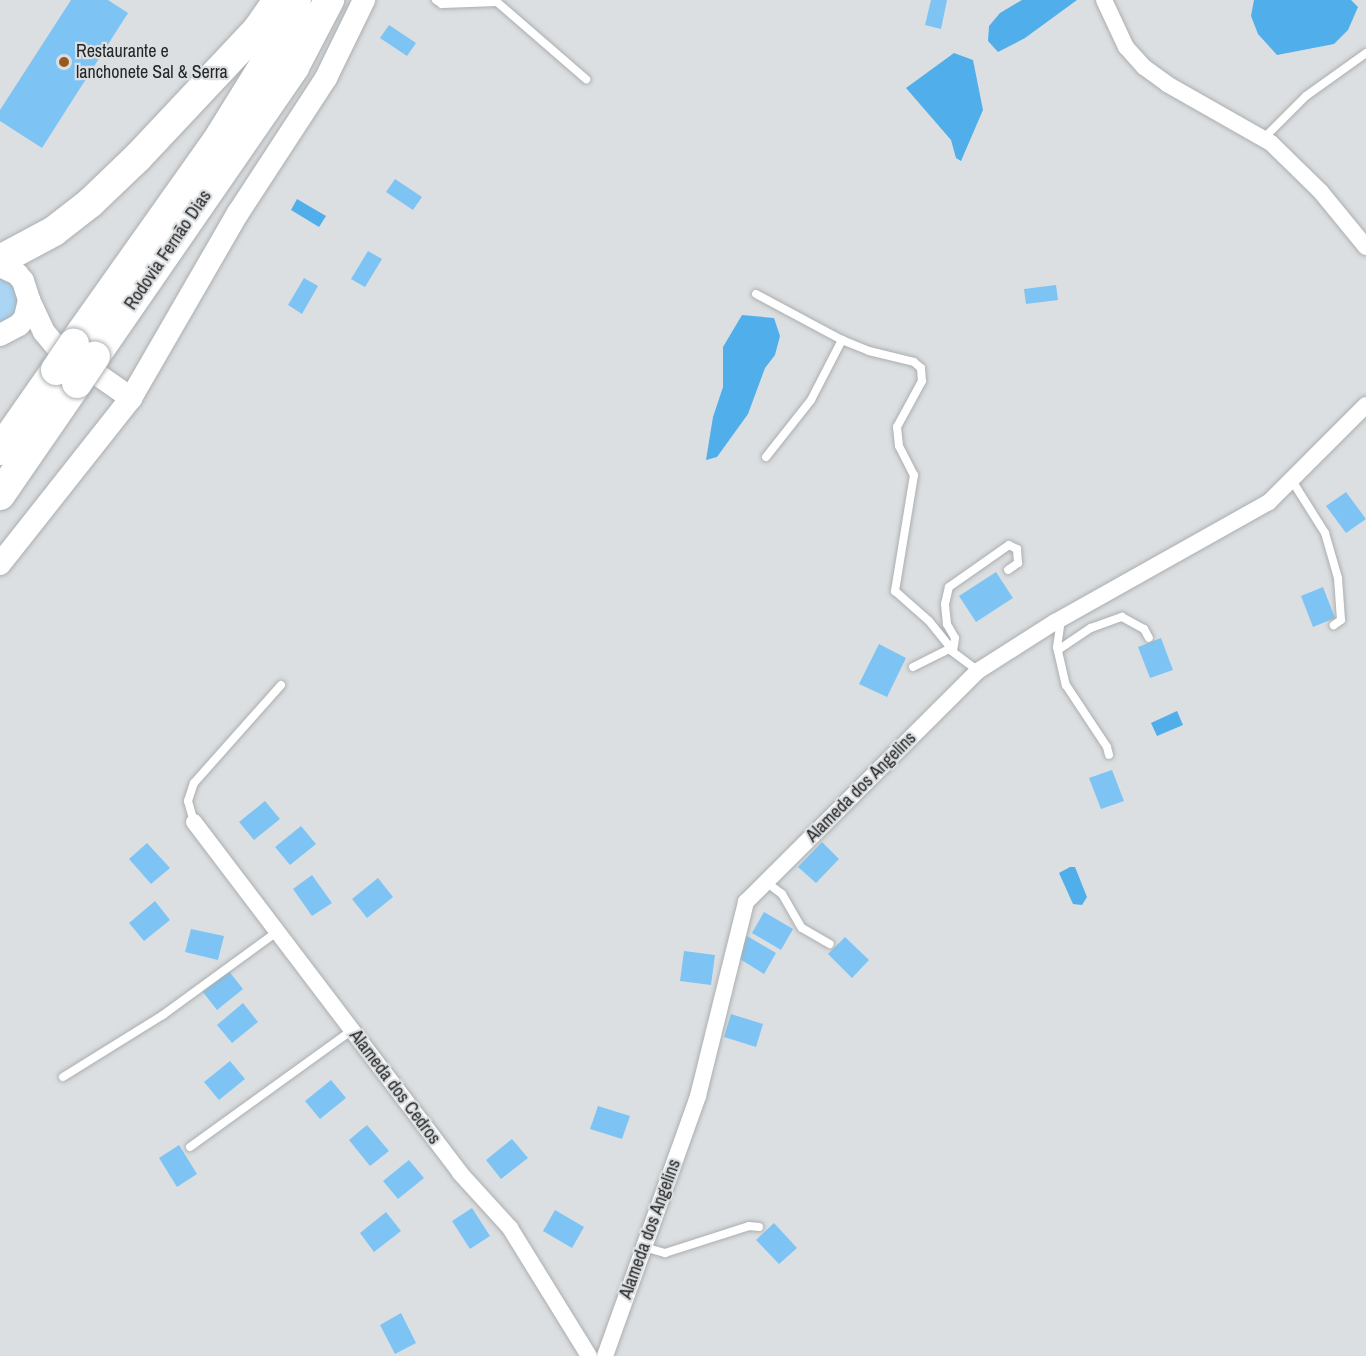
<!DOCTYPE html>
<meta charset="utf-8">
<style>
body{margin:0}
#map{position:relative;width:1366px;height:1356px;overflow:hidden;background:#dcdfe1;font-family:"Archivo Narrow",sans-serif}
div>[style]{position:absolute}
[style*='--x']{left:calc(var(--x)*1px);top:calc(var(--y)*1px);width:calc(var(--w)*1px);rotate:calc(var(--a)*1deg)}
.green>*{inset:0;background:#aad5f4}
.water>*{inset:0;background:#50aeea}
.building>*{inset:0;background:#7dc4f4}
.roads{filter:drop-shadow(0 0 2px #abaeb0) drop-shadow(0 0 2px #abaeb0)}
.lane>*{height:8px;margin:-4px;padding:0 4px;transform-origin:4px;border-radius:4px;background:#fff}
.street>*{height:16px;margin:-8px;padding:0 8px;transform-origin:8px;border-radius:8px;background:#fff}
.secondary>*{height:22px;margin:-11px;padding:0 11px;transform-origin:11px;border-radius:11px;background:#fff}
.highway>*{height:30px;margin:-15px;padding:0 15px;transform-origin:15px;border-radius:15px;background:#fff}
.bridges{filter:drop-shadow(0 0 2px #abaeb0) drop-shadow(0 0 2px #abaeb0)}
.highway-bridge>*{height:30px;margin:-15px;padding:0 15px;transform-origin:15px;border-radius:15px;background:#fff}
.dots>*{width:16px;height:16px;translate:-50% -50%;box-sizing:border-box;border:3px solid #dcdfe1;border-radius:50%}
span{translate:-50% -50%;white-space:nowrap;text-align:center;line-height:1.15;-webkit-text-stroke:4.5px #dcdfe1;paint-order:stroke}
.poi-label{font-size:18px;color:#242526}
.left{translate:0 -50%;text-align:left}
.street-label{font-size:18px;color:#242526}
</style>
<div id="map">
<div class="green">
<div style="clip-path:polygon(0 276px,18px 290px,19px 310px,0 326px)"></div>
</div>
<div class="water">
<div style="clip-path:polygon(1022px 0,1077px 0,1025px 38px,998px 52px,988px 41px,989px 26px,1000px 13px)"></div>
<div style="clip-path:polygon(1254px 0,1351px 0,1358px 7px,1348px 30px,1334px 44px,1277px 55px,1258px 34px,1251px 16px)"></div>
<div style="clip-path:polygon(954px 53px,973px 60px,983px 110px,961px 161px,956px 158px,951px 140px,906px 88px)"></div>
<div style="clip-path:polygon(297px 199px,326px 216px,319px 227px,291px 210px)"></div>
<div style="clip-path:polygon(742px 315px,774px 318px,780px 336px,775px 355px,765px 368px,748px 414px,717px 457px,706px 460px,713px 417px,723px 387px,723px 347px)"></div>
<div style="clip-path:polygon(1177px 711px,1183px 725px,1157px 736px,1151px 723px)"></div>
<div style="clip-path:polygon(1070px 867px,1075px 867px,1087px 897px,1082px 905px,1073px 904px,1059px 873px)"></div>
</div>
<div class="building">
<div style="clip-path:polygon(71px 0,108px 0,128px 13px,42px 148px,0 121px,0 110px)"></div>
<div style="clip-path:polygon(931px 0,947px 0,941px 29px,925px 25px)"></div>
<div style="clip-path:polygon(389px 25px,416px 43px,407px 56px,380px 38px)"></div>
<div style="clip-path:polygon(395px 179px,422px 197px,413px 210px,386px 192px)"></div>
<div style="clip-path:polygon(368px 251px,382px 259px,365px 287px,351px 279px)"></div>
<div style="clip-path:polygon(304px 278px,318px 286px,302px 314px,288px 305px)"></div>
<div style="clip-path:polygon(1056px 285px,1058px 300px,1026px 304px,1024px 289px)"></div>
<div style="clip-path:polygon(1346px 492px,1366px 519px,1346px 533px,1326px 506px)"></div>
<div style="clip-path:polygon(996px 572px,1013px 598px,976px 622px,959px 596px)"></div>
<div style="clip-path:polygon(1323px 587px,1335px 618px,1313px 627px,1301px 596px)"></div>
<div style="clip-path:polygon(1161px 638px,1173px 670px,1150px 678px,1138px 647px)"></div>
<div style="clip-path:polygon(879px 644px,906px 658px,887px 697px,859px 684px)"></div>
<div style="clip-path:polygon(1112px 770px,1124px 801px,1101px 809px,1089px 778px)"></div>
<div style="clip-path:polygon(265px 801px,280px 819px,254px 840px,239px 822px)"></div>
<div style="clip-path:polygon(301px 826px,316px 844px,290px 865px,275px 847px)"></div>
<div style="clip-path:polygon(822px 842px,839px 859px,816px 883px,798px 867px)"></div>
<div style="clip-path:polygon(147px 843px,170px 868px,151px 884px,129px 859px)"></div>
<div style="clip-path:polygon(312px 875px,332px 903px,312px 916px,293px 889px)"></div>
<div style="clip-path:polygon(378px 878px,393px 897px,367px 918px,352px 899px)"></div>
<div style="clip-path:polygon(155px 901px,170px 920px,144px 941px,129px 923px)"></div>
<div style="clip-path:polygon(764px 912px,793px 929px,781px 950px,752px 933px)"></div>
<div style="clip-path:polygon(191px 929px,224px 936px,218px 960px,185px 952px)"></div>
<div style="clip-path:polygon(747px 936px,776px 953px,764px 974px,735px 956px)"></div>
<div style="clip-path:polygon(845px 937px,869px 960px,852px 978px,828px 954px)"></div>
<div style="clip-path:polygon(684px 951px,715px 955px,711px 985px,680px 981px)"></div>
<div style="clip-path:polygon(228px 970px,243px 989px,217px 1010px,202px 991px)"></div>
<div style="clip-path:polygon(243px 1003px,258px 1022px,232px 1043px,217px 1025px)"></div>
<div style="clip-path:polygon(731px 1014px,763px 1024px,756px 1047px,724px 1037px)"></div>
<div style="clip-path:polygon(230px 1061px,245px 1079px,219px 1100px,204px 1082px)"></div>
<div style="clip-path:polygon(331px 1080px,346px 1098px,320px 1119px,305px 1101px)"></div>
<div style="clip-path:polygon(598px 1106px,630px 1116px,622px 1139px,590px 1129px)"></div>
<div style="clip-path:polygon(367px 1125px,389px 1151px,370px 1166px,349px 1140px)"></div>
<div style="clip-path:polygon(512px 1139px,528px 1158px,501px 1179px,486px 1160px)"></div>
<div style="clip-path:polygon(179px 1145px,197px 1174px,177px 1187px,159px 1158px)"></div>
<div style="clip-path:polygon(409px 1160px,424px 1178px,398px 1199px,383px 1181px)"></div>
<div style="clip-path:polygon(472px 1208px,490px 1236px,470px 1249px,452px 1221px)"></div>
<div style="clip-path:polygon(555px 1210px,584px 1227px,572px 1248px,543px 1231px)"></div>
<div style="clip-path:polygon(386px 1212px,401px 1231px,374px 1252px,360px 1233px)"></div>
<div style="clip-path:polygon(774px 1223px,797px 1248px,779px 1264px,756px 1240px)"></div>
<div style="clip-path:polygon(401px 1313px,416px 1343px,395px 1354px,380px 1325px)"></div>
</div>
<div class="roads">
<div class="lane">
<div style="--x:436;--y:0;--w:7;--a:34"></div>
<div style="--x:442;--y:4;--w:55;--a:-2.1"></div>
<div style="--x:497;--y:2;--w:118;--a:40.9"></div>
<div style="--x:1264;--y:138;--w:59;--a:-45"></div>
<div style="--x:1306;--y:96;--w:74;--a:-35.6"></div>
<div style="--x:756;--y:294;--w:98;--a:28.1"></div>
<div style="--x:842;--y:340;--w:29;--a:22"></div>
<div style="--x:869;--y:351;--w:46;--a:13.7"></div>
<div style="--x:914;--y:362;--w:9;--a:41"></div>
<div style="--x:921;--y:368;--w:13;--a:86"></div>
<div style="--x:922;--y:381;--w:52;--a:118.5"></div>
<div style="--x:897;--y:427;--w:19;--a:84"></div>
<div style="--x:899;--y:446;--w:33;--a:63"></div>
<div style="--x:914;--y:475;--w:118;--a:99.3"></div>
<div style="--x:895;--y:591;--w:45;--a:41.4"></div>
<div style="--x:929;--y:621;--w:38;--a:51"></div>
<div style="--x:766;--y:457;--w:73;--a:-51.7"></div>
<div style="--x:811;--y:400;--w:68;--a:-62.7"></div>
<div style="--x:1291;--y:479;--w:64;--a:57.8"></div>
<div style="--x:1325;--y:533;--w:47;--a:73.9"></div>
<div style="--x:1338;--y:578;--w:42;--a:85.9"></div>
<div style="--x:1341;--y:620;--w:9;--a:144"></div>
<div style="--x:1061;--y:619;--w:28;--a:98"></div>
<div style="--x:1057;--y:647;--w:39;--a:77"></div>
<div style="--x:1066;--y:685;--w:74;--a:56.5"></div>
<div style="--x:1107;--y:747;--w:8;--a:76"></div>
<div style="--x:1058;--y:650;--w:40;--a:-34"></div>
<div style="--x:1091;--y:628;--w:33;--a:-20"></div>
<div style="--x:1122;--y:617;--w:25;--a:29"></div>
<div style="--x:1144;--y:629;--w:10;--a:61"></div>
<div style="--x:953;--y:651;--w:13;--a:-81"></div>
<div style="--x:955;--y:638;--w:16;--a:-120"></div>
<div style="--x:947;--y:624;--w:20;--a:-96"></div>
<div style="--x:945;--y:604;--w:17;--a:-77"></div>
<div style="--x:949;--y:587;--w:73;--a:-35"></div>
<div style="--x:1009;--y:545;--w:9;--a:27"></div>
<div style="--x:1017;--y:549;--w:14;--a:86"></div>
<div style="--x:1018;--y:563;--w:12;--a:145"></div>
<div style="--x:913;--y:667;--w:40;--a:-26.6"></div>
<div style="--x:949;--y:649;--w:36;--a:37"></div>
<div style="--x:194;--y:822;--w:22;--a:-106"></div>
<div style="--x:188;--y:801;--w:19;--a:-72"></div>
<div style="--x:194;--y:783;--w:131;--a:-48.4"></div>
<div style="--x:766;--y:882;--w:20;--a:37"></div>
<div style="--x:782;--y:894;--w:39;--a:60"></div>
<div style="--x:802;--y:928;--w:32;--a:30"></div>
<div style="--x:63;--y:1077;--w:118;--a:-31.8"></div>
<div style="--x:163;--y:1015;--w:141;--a:-36.1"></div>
<div style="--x:190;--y:1147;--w:200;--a:-35.8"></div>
<div style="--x:644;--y:1247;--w:22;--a:16"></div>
<div style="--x:665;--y:1253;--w:88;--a:-17.8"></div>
<div style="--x:749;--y:1226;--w:10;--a:6"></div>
</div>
<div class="street">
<div style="--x:1104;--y:0;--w:52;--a:64.9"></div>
<div style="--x:1126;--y:47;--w:27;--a:48"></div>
<div style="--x:1144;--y:67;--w:29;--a:36"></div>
<div style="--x:1167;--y:84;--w:120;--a:29.6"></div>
<div style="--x:1271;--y:143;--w:70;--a:44.4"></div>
<div style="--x:1321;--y:192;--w:71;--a:50.7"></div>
<div style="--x:194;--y:822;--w:440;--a:52.8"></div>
<div style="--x:460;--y:1173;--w:74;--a:47.7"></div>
<div style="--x:510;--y:1228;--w:150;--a:58.3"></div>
<div style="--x:605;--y:1356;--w:276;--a:-70.3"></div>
<div style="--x:698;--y:1096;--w:200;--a:-76.1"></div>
<div style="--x:746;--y:902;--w:327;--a:-44.9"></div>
<div style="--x:978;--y:671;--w:91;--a:-32.5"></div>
<div style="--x:1055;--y:622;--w:245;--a:-29.3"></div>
<div style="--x:1269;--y:502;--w:137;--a:-45"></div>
</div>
<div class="secondary">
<div style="--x:0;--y:266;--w:19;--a:25"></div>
<div style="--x:17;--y:274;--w:9;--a:49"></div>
<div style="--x:23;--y:281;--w:20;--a:72"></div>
<div style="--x:29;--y:300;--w:18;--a:103"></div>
<div style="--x:25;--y:318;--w:9;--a:131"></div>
<div style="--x:19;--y:325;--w:21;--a:152"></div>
<div style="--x:29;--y:300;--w:35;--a:65"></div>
<div style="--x:44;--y:332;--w:17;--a:50"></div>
<div style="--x:55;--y:345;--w:93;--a:34.9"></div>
<div style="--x:0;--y:564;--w:211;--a:-51.7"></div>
<div style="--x:131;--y:398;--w:214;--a:-60"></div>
<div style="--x:238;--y:213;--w:161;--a:-56.9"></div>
<div style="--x:326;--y:78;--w:87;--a:-64"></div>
</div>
<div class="highway">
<div style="--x:0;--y:260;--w:61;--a:-28.2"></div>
<div style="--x:54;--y:231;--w:46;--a:-37.9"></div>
<div style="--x:90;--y:203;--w:66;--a:-43.8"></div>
<div style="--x:138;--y:157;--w:175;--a:-46.8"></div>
<div style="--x:258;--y:29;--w:35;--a:-55"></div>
<div style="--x:74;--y:343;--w:255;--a:-54.7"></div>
<div style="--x:221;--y:135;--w:89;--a:-58.3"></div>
<div style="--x:268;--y:59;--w:65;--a:-64.6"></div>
<div style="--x:95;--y:356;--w:351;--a:-55.4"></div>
<div style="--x:294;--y:67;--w:76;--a:-62.4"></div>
<div style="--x:0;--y:450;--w:98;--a:-55"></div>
<div style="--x:0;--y:495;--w:136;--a:-55.5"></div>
</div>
</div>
<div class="bridges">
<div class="highway-bridge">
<div style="--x:56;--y:370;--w:32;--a:-56"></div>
<div style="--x:77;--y:383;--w:32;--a:-56"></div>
</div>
</div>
<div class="dots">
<div style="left:64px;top:62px;background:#985a20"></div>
</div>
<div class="poi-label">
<span class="left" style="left:76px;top:62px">Restaurante e<br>lanchonete Sal &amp; Serra</span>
</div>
<div class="street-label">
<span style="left:168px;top:250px;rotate:-56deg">Rodovia Fernão Dias</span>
<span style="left:861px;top:787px;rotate:-45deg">Alameda dos Angelins</span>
<span style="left:395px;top:1087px;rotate:53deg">Alameda dos Cedros</span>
<span style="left:650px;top:1229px;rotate:-70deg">Alameda dos Angelins</span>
</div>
</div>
